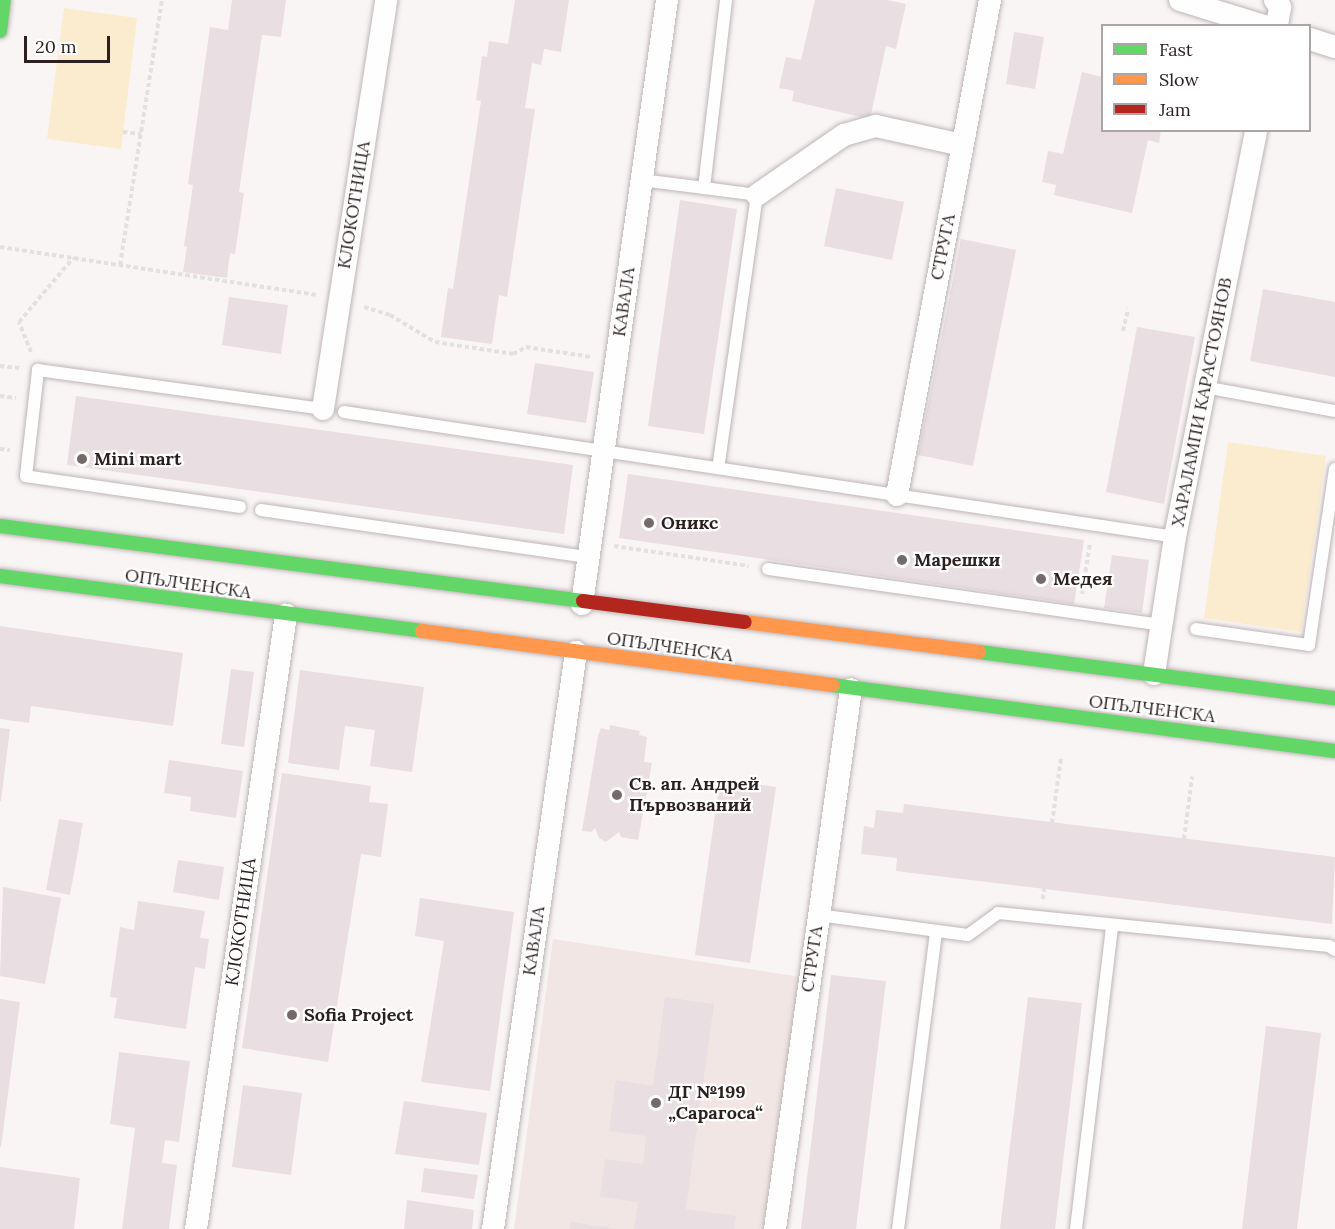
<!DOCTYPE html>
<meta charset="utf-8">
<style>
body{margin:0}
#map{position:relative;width:1335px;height:1229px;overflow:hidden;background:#f9f5f5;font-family:Lora,serif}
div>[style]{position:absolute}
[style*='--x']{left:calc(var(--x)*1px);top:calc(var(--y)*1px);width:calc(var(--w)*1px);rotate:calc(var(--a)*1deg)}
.built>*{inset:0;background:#f2e6e5}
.green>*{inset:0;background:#fbeccf}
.building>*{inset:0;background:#e9dee2}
.path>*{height:4px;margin-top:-2px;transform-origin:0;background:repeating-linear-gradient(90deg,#e2e1e0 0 4.5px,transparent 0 7.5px)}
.roads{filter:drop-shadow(0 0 2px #beb5b5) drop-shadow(0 0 2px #beb5b5)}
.lane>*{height:12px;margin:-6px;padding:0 6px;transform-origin:6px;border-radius:6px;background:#fefefe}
.street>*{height:22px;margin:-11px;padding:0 11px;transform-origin:11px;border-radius:11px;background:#fefefe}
.fast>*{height:14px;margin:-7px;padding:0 7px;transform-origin:7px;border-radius:7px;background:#63d668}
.slow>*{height:14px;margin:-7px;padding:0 7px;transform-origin:7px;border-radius:7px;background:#ff974d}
.jam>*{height:14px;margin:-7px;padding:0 7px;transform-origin:7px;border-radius:7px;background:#b3261e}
.dots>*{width:16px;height:16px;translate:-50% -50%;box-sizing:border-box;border:3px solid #fff;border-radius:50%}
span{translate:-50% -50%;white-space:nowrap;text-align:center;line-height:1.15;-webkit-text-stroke:4.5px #fff;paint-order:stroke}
.street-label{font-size:18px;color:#2c1f1f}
.poi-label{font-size:18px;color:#2c1f1f;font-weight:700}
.left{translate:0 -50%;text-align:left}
.legend{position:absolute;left:1101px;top:24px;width:210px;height:108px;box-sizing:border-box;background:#fff;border:2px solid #aba5a5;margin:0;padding:8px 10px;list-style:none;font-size:18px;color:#2c1f1f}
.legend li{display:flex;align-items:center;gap:12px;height:30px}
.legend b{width:30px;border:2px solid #aba5a5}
.scale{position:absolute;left:24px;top:36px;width:86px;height:27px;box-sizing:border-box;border:3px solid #2c1f1f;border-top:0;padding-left:8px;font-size:18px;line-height:21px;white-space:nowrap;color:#2c1f1f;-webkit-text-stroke:4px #fff;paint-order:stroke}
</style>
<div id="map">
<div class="built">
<div style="clip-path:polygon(553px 939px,801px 977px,763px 1229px,514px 1229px)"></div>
</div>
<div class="green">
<div style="clip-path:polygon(64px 8px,137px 18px,121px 149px,47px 139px)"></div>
<div style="clip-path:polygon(1228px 442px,1326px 456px,1301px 632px,1204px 618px)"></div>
</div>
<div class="building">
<div style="clip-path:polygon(232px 0,286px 0,281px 37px,262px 35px,239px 192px,244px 193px,235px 254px,230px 253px,227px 278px,183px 272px,187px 247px,184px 246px,193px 185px,188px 184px,210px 27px,228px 30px)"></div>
<div style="clip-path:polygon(515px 0,569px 0,561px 52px,544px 49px,541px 65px,532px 63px,525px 108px,535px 109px,507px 297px,499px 295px,492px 344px,441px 337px,448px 288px,453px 289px,481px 101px,476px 100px,482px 56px,487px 57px,489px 41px,508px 44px)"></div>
<div style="clip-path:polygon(815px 0,887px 0,906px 4px,896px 49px,886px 46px,870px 119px,792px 101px,794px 91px,779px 88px,786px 57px,801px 60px)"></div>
<div style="clip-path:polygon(1014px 32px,1044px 37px,1035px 89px,1006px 84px)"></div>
<div style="clip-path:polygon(1082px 72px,1102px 77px,1102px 130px,1161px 130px,1159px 143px,1148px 140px,1132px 213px,1054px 195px,1056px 185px,1042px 182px,1048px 151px,1063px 154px)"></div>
<div style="clip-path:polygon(836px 188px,904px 202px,892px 260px,824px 246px)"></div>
<div style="clip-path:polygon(680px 200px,737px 209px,704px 434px,648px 426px)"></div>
<div style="clip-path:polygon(961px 239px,1016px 250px,973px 466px,918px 455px)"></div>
<div style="clip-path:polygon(1263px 289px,1335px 302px,1335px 377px,1250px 361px)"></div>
<div style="clip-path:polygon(229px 297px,288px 305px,281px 354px,222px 345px)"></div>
<div style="clip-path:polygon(1137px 327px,1195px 337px,1164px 504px,1106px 492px)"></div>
<div style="clip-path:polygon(535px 363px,594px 372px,586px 423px,527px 414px)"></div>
<div style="clip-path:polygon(76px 396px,573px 465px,564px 534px,67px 465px)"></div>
<div style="clip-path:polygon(628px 474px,1084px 540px,1074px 604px,619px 538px)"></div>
<div style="clip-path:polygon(1112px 555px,1149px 560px,1142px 613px,1104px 608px)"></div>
<div style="clip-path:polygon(0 626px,183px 653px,173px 726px,31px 706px,29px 723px,0 719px)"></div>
<div style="clip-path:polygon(231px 669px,254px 672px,244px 747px,221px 744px)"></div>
<div style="clip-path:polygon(300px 670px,424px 687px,412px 772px,370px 766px,375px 730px,345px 726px,339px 770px,288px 763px)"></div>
<div style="clip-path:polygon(610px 725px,640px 731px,639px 735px,647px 737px,644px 762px,652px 763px,638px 840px,621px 837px,619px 832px,606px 842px,599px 838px,595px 828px,591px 832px,582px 831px,598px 736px,601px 728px,609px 730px)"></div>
<div style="clip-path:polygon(0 728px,10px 729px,1px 801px,0 801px)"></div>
<div style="clip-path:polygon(169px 760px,243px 771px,236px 818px,190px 811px,191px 797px,164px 793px)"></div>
<div style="clip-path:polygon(282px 773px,371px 786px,369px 802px,388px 804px,381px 857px,361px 854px,328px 1062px,242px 1048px)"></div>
<div style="clip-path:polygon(720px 779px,776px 787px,750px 963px,695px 955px)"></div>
<div style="clip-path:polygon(904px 804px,1335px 857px,1332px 924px,896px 871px,897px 858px,861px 854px,864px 826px,874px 828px,876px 810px,903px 813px)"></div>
<div style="clip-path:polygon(59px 819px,83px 823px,70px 895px,46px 890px)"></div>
<div style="clip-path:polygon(178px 860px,224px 867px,219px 900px,173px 892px)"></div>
<div style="clip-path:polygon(3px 887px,61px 898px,45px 984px,0 976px)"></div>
<div style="clip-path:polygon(420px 898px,514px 912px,490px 1091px,421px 1082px,444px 941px,415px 936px)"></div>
<div style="clip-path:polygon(138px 901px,205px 911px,200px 938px,209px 939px,205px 969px,195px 967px,186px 1029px,114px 1018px,117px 998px,110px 997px,120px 927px,134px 930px)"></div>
<div style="clip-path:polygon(831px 975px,886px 981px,867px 1138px,856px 1229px,801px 1229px)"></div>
<div style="clip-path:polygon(665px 997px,714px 1004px,686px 1209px,736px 1216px,734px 1229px,634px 1229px,638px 1202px,600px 1197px,605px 1159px,643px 1164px,646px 1136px,609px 1131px,616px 1080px,653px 1086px)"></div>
<div style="clip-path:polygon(1028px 997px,1082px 1003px,1055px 1229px,1000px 1229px)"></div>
<div style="clip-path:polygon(0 999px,20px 1002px,1px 1147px,0 1146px)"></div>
<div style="clip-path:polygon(1266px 1026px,1321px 1033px,1297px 1229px,1242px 1229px)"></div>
<div style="clip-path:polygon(119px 1052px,190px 1061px,179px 1142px,165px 1140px,162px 1163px,177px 1165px,169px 1229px,122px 1229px,135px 1128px,110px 1124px)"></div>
<div style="clip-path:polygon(243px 1085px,302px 1093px,291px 1175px,232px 1167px)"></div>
<div style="clip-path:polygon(404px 1101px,487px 1113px,479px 1165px,395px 1154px)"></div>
<div style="clip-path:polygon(0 1167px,80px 1178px,74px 1229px,0 1229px)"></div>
<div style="clip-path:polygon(424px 1168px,478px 1175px,474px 1199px,421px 1192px)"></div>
<div style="clip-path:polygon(407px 1200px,474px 1210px,472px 1229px,404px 1229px)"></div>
<div style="clip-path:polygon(571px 1222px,613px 1228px,613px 1229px,570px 1229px)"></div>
</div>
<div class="path">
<div style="--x:123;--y:132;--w:18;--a:6"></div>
<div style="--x:0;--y:247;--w:321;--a:8.6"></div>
<div style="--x:120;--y:265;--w:268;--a:-81"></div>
<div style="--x:364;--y:307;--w:27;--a:17"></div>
<div style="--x:390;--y:315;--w:52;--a:31"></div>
<div style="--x:435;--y:342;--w:79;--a:8.7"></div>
<div style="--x:513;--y:354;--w:15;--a:-28"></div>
<div style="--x:526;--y:347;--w:66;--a:8.7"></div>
<div style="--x:1123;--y:331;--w:23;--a:-77"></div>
<div style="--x:31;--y:352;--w:32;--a:-112"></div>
<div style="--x:19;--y:322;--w:84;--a:-49.8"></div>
<div style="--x:0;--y:366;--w:20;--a:6"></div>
<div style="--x:0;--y:396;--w:16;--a:7"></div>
<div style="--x:0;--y:449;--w:10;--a:6"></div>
<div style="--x:614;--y:546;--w:136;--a:8.4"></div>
<div style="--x:1082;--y:594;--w:52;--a:-81.1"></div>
<div style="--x:1052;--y:823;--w:66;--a:-82.1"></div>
<div style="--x:1184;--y:839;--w:63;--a:-82.6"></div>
<div style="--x:1043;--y:899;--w:10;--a:-84"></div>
</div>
<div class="roads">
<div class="lane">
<div style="--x:641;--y:180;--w:64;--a:7.2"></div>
<div style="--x:704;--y:188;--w:189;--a:-83.3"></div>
<div style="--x:704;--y:188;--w:53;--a:7.5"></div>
<div style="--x:757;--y:195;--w:276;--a:98.1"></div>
<div style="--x:1204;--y:387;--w:133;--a:10.4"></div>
<div style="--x:344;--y:412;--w:840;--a:8.55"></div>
<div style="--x:240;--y:507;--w:216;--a:-171.8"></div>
<div style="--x:26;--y:476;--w:107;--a:-83.5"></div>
<div style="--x:38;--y:370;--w:288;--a:7.8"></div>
<div style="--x:261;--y:510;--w:330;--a:8.2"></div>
<div style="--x:768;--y:569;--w:398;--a:8.1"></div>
<div style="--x:1196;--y:629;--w:114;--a:8.1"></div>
<div style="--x:1309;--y:645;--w:178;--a:-81.6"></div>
<div style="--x:818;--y:915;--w:151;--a:7.6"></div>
<div style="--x:968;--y:935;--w:37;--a:-36"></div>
<div style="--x:998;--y:913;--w:333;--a:5.7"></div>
<div style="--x:1329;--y:946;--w:7;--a:34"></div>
<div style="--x:898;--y:1229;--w:299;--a:-82.7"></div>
<div style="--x:1076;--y:1229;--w:306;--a:-83.2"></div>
</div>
<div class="street">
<div style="--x:1180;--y:0;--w:88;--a:17.2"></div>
<div style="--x:1275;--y:0;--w:9;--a:54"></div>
<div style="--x:1280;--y:7;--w:19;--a:99"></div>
<div style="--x:1310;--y:39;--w:26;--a:18"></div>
<div style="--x:757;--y:195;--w:106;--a:-34.6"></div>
<div style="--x:844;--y:135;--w:33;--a:-16"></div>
<div style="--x:876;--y:126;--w:88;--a:12.5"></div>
<div style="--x:323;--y:409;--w:414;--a:-81.2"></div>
<div style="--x:897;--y:495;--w:504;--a:-79.36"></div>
<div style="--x:582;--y:604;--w:610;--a:-81.99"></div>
<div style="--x:1154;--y:674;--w:139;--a:-81.3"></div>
<div style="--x:1175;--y:537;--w:415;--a:-78.7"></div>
<div style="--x:196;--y:1229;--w:621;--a:-81.66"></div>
<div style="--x:493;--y:1229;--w:583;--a:-81.81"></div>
<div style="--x:775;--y:1229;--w:545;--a:-81.99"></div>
</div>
<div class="fast">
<div style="--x:0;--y:31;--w:31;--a:-83"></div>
<div style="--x:0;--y:526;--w:588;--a:7.33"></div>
<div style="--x:0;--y:576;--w:426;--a:7.4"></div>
<div style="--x:979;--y:652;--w:359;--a:7.4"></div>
<div style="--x:832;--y:685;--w:507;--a:7.48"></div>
</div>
<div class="slow">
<div style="--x:745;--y:622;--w:236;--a:7.3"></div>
<div style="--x:422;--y:631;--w:414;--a:7.5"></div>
</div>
<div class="jam">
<div style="--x:583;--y:601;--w:163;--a:7.4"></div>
</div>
</div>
<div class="dots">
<div style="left:82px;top:459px;background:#746a6a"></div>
<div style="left:649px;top:523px;background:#746a6a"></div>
<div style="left:902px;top:560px;background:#746a6a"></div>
<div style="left:1041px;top:579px;background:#746a6a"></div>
<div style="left:617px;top:795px;background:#746a6a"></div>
<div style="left:292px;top:1015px;background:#746a6a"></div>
<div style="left:656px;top:1103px;background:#746a6a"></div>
</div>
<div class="street-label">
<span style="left:354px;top:205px;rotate:-81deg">КЛОКОТНИЦА</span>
<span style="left:943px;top:247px;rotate:-79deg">СТРУГА</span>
<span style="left:624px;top:302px;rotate:-82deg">КАВАЛА</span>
<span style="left:1202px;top:402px;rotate:-79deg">ХАРАЛАМПИ КАРАСТОЯНОВ</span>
<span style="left:188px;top:584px;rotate:8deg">ОПЪЛЧЕНСКА</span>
<span style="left:670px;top:647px;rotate:8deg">ОПЪЛЧЕНСКА</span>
<span style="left:1152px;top:709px;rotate:7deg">ОПЪЛЧЕНСКА</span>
<span style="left:241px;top:922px;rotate:-82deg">КЛОКОТНИЦА</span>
<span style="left:534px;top:941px;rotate:-82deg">КАВАЛА</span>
<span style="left:812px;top:959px;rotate:-82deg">СТРУГА</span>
</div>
<div class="poi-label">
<span class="left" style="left:94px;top:459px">Mini mart</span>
<span class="left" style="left:661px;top:523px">Оникс</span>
<span class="left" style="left:914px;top:560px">Марешки</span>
<span class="left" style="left:1053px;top:579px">Медея</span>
<span class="left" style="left:629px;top:795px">Св. ап. Андрей<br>Първозваний</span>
<span class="left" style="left:304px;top:1015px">Sofia Project</span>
<span class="left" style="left:668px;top:1103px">ДГ №199<br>„Сарагоса“</span>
</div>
<ul class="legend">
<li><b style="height:8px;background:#63d668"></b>Fast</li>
<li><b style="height:8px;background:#ff974d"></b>Slow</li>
<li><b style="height:8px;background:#b3261e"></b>Jam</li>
</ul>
<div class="scale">20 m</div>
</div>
